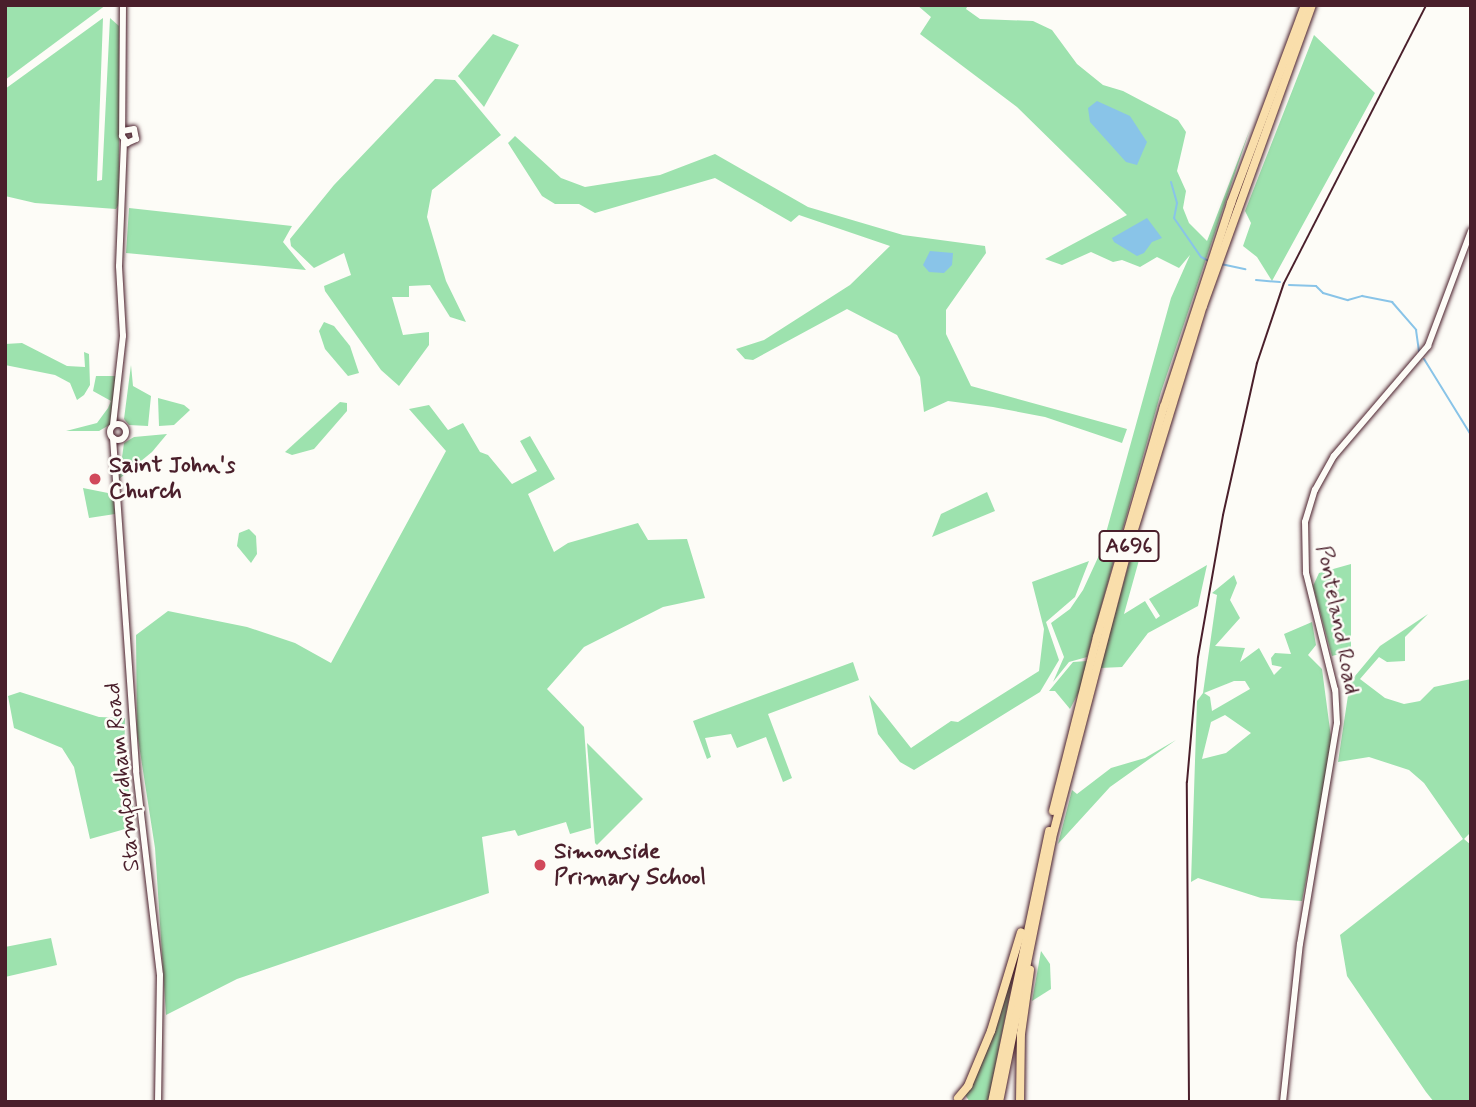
<!DOCTYPE html>
<style>
body{margin:0}
#map{position:relative;width:1476px;height:1107px;overflow:hidden;background:#fdfcf7;font-family:Mynerve,sans-serif}
div>[style]{position:absolute}
[style*='--x']{left:calc(var(--x)*1px);top:calc(var(--y)*1px);width:calc(var(--w)*1px);rotate:calc(var(--a)*1deg)}
.green>*{inset:0;background:#9de2ae}
.water>*{inset:0;background:#89c4e8}
.stream>*{height:2px;margin:-1px;padding:0 1px;transform-origin:1px;border-radius:1px;background:#89c4e8}
.roads{filter:drop-shadow(0 0 2px #4a1f2b) drop-shadow(0 0 2px #4a1f2b)}
.secondary>*{height:6px;margin:-3px;padding:0 3px;transform-origin:3px;border-radius:3px;background:#fdfcf7}
.secondary>.ring{margin:-3px;padding:0;box-sizing:content-box;background:none;border:6px solid #fdfcf7;border-radius:50%}
.trunk>*{height:8px;margin:-4px;padding:0 4px;transform-origin:4px;border-radius:4px;background:#f9deab}
.tram>*{height:2px;margin:-1px;padding:0 1px;transform-origin:1px;border-radius:1px;background:#4a1f2b}
.dots>*{width:19px;height:19px;translate:-50% -50%;box-sizing:border-box;border:4px solid #fdfcf7;border-radius:50%}
span{translate:-50% -50%;white-space:nowrap;text-align:center;line-height:1.15;-webkit-text-stroke:5px #fdfcf7;paint-order:stroke}
.shield-label span{padding:2px 5px;background:#fdfcf7;border:2px solid;border-radius:5px;-webkit-text-stroke-width:0}
.shield-label{font-size:21px;color:#4a1f2b;font-weight:700}
.poi-label{font-size:23px;color:#4a1f2b;font-weight:700}
.left{translate:0 -50%;text-align:left}
.street-label{font-size:23px;color:#4a1f2b}
.frame{position:absolute;inset:0;border:7px solid #4a1f2b;pointer-events:none}
</style>
<div id="map">
<div class="green">
<div style="clip-path:polygon(9px 5px,106px 5px,5px 80px,5px 8px)"></div>
<div style="clip-path:polygon(917px 5px,968px 5px,966px 9px,980px 19px,1033px 21px,1052px 30px,1077px 64px,1103px 85px,1123px 91px,1178px 120px,1186px 132px,1177px 171px,1186px 191px,1183px 208px,1189px 223px,1207px 241px,1250px 129px,1161px 392px,1087px 657px,1069px 662px,1053px 682px,1064px 657px,1051px 623px,1070px 609px,1083px 590px,1101px 551px,1171px 298px,1190px 255px,1179px 268px,1157px 257px,1140px 267px,1122px 260px,1113px 262px,1091px 252px,1062px 265px,1045px 259px,1127px 215px,1017px 107px,920px 34px,931px 17px)"></div>
<div style="clip-path:polygon(103px 18px,97px 181px,102px 180px,110px 18px,119px 26px,119px 204px,116px 209px,35px 203px,5px 196px,5px 89px)"></div>
<div style="clip-path:polygon(493px 34px,519px 45px,484px 107px,458px 76px)"></div>
<div style="clip-path:polygon(1314px 35px,1375px 93px,1272px 281px,1257px 257px,1243px 246px,1251px 223px,1245px 211px)"></div>
<div style="clip-path:polygon(435px 79px,455px 80px,501px 135px,432px 190px,427px 217px,446px 281px,466px 322px,450px 317px,430px 285px,409px 286px,409px 297px,392px 297px,403px 335px,429px 332px,429px 345px,399px 386px,381px 370px,325px 291px,324px 286px,351px 275px,344px 253px,314px 268px,291px 246px,290px 239px,334px 185px)"></div>
<div style="clip-path:polygon(515px 136px,561px 178px,585px 187px,660px 175px,715px 154px,808px 207px,903px 235px,985px 246px,986px 253px,946px 310px,946px 334px,971px 386px,1127px 429px,1122px 443px,1045px 417px,993px 407px,948px 401px,924px 412px,920px 377px,897px 335px,847px 309px,753px 360px,745px 359px,736px 349px,764px 340px,850px 285px,890px 246px,799px 215px,791px 222px,715px 178px,595px 213px,579px 204px,555px 204px,542px 196px,508px 143px)"></div>
<div style="clip-path:polygon(129px 208px,292px 226px,283px 242px,306px 270px,126px 253px)"></div>
<div style="clip-path:polygon(324px 322px,334px 326px,350px 346px,359px 373px,348px 376px,325px 349px,319px 331px)"></div>
<div style="clip-path:polygon(22px 343px,67px 366px,85px 367px,84px 352px,89px 354px,90px 385px,84px 395px,77px 400px,70px 383px,55px 375px,5px 365px,5px 344px)"></div>
<div style="clip-path:polygon(131px 365px,133px 386px,151px 396px,148px 426px,129px 425px,124px 419px)"></div>
<div style="clip-path:polygon(96px 376px,118px 376px,111px 424px,99px 431px,66px 431px,97px 423px,108px 408px,111px 401px,93px 391px)"></div>
<div style="clip-path:polygon(158px 398px,184px 405px,190px 410px,174px 425px,159px 426px)"></div>
<div style="clip-path:polygon(340px 402px,347px 403px,347px 411px,314px 449px,292px 455px,285px 452px)"></div>
<div style="clip-path:polygon(429px 405px,448px 430px,463px 423px,480px 452px,488px 455px,512px 484px,537px 471px,520px 441px,530px 436px,555px 479px,528px 494px,554px 552px,568px 543px,638px 523px,648px 540px,687px 539px,705px 598px,663px 607px,584px 647px,547px 689px,584px 727px,591px 828px,570px 834px,566px 822px,518px 836px,515px 830px,482px 837px,489px 893px,237px 979px,166px 1015px,155px 848px,137px 732px,136px 635px,168px 611px,247px 627px,295px 643px,331px 663px,446px 451px,409px 409px)"></div>
<div style="clip-path:polygon(167px 434px,152px 452px,119px 479px,124px 443px,134px 437px)"></div>
<div style="clip-path:polygon(83px 488px,113px 494px,115px 514px,89px 518px)"></div>
<div style="clip-path:polygon(987px 492px,995px 511px,932px 537px,941px 514px)"></div>
<div style="clip-path:polygon(249px 529px,256px 536px,257px 554px,251px 563px,237px 546px,239px 533px)"></div>
<div style="clip-path:polygon(1140px 535px,1146px 535px,1124px 614px,1145px 601px,1156px 619px,1160px 616px,1149px 599px,1207px 565px,1198px 606px,1148px 633px,1122px 667px,1100px 668px,1135px 542px)"></div>
<div style="clip-path:polygon(1089px 561px,1075px 597px,1046px 622px,1059px 660px,1040px 692px,914px 770px,900px 762px,878px 734px,869px 695px,911px 748px,951px 721px,958px 722px,1039px 671px,1044px 629px,1032px 582px)"></div>
<div style="clip-path:polygon(1351px 564px,1351px 651px,1332px 656px,1313px 586px,1319px 573px)"></div>
<div style="clip-path:polygon(evenodd,1234px 575px,1237px 583px,1230px 600px,1240px 618px,1215px 646px,1245px 648px,1240px 662px,1259px 648px,1274px 675px,1282px 667px,1272px 665px,1271px 658px,1275px 653px,1291px 654px,1284px 634px,1312px 622px,1316px 645px,1308px 655px,1322px 669px,1332px 745px,1302px 901px,1261px 898px,1198px 878px,1191px 882px,1197px 701px,1203px 693px,1217px 595px,1212px 593px,1234px 575px,1234px 681px,1245px 681px,1250px 689px,1212px 711px,1210px 697px,1204px 693px,1234px 681px,1234px 575px,1225px 715px,1251px 733px,1226px 753px,1202px 759px,1211px 722px,1225px 715px)"></div>
<div style="clip-path:polygon(1428px 614px,1405px 637px,1405px 661px,1387px 662px,1379px 657px,1360px 679px,1385px 698px,1404px 704px,1420px 701px,1434px 687px,1471px 679px,1471px 832px,1464px 839px,1471px 845px,1471px 1102px,1434px 1102px,1426px 1092px,1347px 976px,1340px 935px,1463px 839px,1424px 783px,1409px 770px,1369px 757px,1338px 762px,1350px 682px,1380px 646px)"></div>
<div style="clip-path:polygon(1087px 661px,1081px 688px,1070px 709px,1055px 691px,1049px 691px,1073px 662px)"></div>
<div style="clip-path:polygon(853px 662px,859px 680px,768px 714px,792px 778px,783px 782px,766px 737px,737px 748px,731px 734px,705px 738px,711px 757px,707px 759px,693px 721px)"></div>
<div style="clip-path:polygon(20px 692px,99px 717px,125px 718px,124px 770px,134px 812px,132px 827px,90px 839px,74px 767px,62px 748px,14px 728px,8px 696px)"></div>
<div style="clip-path:polygon(1176px 740px,1110px 787px,1058px 844px,1072px 790px,1077px 794px,1111px 768px,1145px 758px)"></div>
<div style="clip-path:polygon(587px 743px,643px 799px,597px 845px,595px 843px)"></div>
<div style="clip-path:polygon(51px 938px,57px 965px,5px 977px,5px 947px)"></div>
<div style="clip-path:polygon(1041px 951px,1050px 964px,1051px 989px,1032px 1001px)"></div>
<div style="clip-path:polygon(1015px 968px,988px 1102px,970px 1102px,965px 1095px)"></div>
</div>
<div class="water">
<div style="clip-path:polygon(1097px 101px,1130px 116px,1147px 142px,1137px 165px,1126px 162px,1090px 122px,1088px 108px)"></div>
<div style="clip-path:polygon(1147px 218px,1162px 238px,1152px 242px,1144px 253px,1137px 256px,1114px 242px,1112px 238px)"></div>
<div style="clip-path:polygon(930px 251px,953px 253px,952px 265px,944px 273px,929px 272px,923px 265px)"></div>
</div>
<div class="stream">
<div style="--x:1171;--y:182;--w:22;--a:74"></div>
<div style="--x:1177;--y:203;--w:15;--a:101"></div>
<div style="--x:1174;--y:218;--w:47;--a:55.3"></div>
<div style="--x:1201;--y:257;--w:9;--a:27"></div>
<div style="--x:1221;--y:264;--w:25;--a:12"></div>
<div style="--x:1256;--y:280;--w:24;--a:5"></div>
<div style="--x:1289;--y:285;--w:27;--a:2"></div>
<div style="--x:1316;--y:286;--w:10;--a:45"></div>
<div style="--x:1323;--y:293;--w:26;--a:16"></div>
<div style="--x:1348;--y:300;--w:15;--a:-16"></div>
<div style="--x:1362;--y:296;--w:31;--a:11"></div>
<div style="--x:1392;--y:302;--w:37;--a:49"></div>
<div style="--x:1416;--y:330;--w:22;--a:82"></div>
<div style="--x:1424;--y:359;--w:89;--a:58.3"></div>
</div>
<div class="roads">
<div class="secondary">
<div style="--x:123;--y:5;--w:131;--a:90.4"></div>
<div style="--x:122;--y:136;--w:9;--a:54"></div>
<div style="--x:127;--y:143;--w:10;--a:-24"></div>
<div style="--x:136;--y:139;--w:10;--a:-101"></div>
<div style="--x:134;--y:129;--w:11;--a:170"></div>
<div class="ring" style="left:110px;top:424px;width:10px;height:10px"></div>
<div style="--x:113;--y:425;--w:90;--a:-83.6"></div>
<div style="--x:123;--y:336;--w:70;--a:-93.3"></div>
<div style="--x:119;--y:266;--w:125;--a:-87.7"></div>
<div style="--x:113;--y:438;--w:334;--a:86"></div>
<div style="--x:136;--y:771;--w:205;--a:83.3"></div>
<div style="--x:160;--y:975;--w:127;--a:90.9"></div>
<div style="--x:1283;--y:1102;--w:159;--a:-83.9"></div>
<div style="--x:1300;--y:944;--w:224;--a:-80.5"></div>
<div style="--x:1337;--y:723;--w:33;--a:-93"></div>
<div style="--x:1335;--y:690;--w:121;--a:-103.9"></div>
<div style="--x:1306;--y:573;--w:51;--a:-91.1"></div>
<div style="--x:1305;--y:522;--w:34;--a:-73"></div>
<div style="--x:1315;--y:490;--w:39;--a:-61"></div>
<div style="--x:1334;--y:456;--w:145;--a:-49.5"></div>
<div style="--x:1428;--y:346;--w:123;--a:-69.5"></div>
</div>
<div class="trunk">
<div style="--x:1053;--y:811;--w:179;--a:-75.8"></div>
<div style="--x:1097;--y:637;--w:240;--a:-73.8"></div>
<div style="--x:1164;--y:407;--w:215;--a:-71.8"></div>
<div style="--x:1231;--y:203;--w:211;--a:-69.5"></div>
<div style="--x:958;--y:1098;--w:16;--a:-50"></div>
<div style="--x:968;--y:1086;--w:60;--a:-67.3"></div>
<div style="--x:991;--y:1031;--w:103;--a:-73.1"></div>
<div style="--x:992;--y:1102;--w:277;--a:-78.1"></div>
<div style="--x:999;--y:1102;--w:269;--a:-78.6"></div>
<div style="--x:1052;--y:838;--w:288;--a:-75.3"></div>
<div style="--x:1125;--y:559;--w:265;--a:-72.9"></div>
<div style="--x:1203;--y:306;--w:320;--a:-70.1"></div>
<div style="--x:1020;--y:1102;--w:68;--a:-89.2"></div>
<div style="--x:1021;--y:1034;--w:65;--a:-82"></div>
</div>
</div>
<div class="tram">
<div style="--x:1189;--y:1102;--w:320;--a:-90.4"></div>
<div style="--x:1187;--y:782;--w:125;--a:-85"></div>
<div style="--x:1198;--y:657;--w:144;--a:-80"></div>
<div style="--x:1223;--y:515;--w:156;--a:-77.4"></div>
<div style="--x:1257;--y:363;--w:84;--a:-71.4"></div>
<div style="--x:1284;--y:283;--w:312;--a:-62.9"></div>
</div>
<div class="dots">
<div style="left:95px;top:479px;background:#d1495b"></div>
<div style="left:540px;top:865px;background:#d1495b"></div>
</div>
<div class="shield-label">
<span style="left:1129px;top:546px">A696</span>
</div>
<div class="poi-label">
<span class="left" style="left:109px;top:479px">Saint John's<br>Church</span>
<span class="left" style="left:554px;top:865px">Simonside<br>Primary School</span>
</div>
<div class="street-label">
<span style="left:1337px;top:620px;rotate:79deg">Ponteland Road</span>
<span style="left:123px;top:777px;rotate:-96deg">Stamfordham Road</span>
</div>
<div class="frame"></div>
</div>
